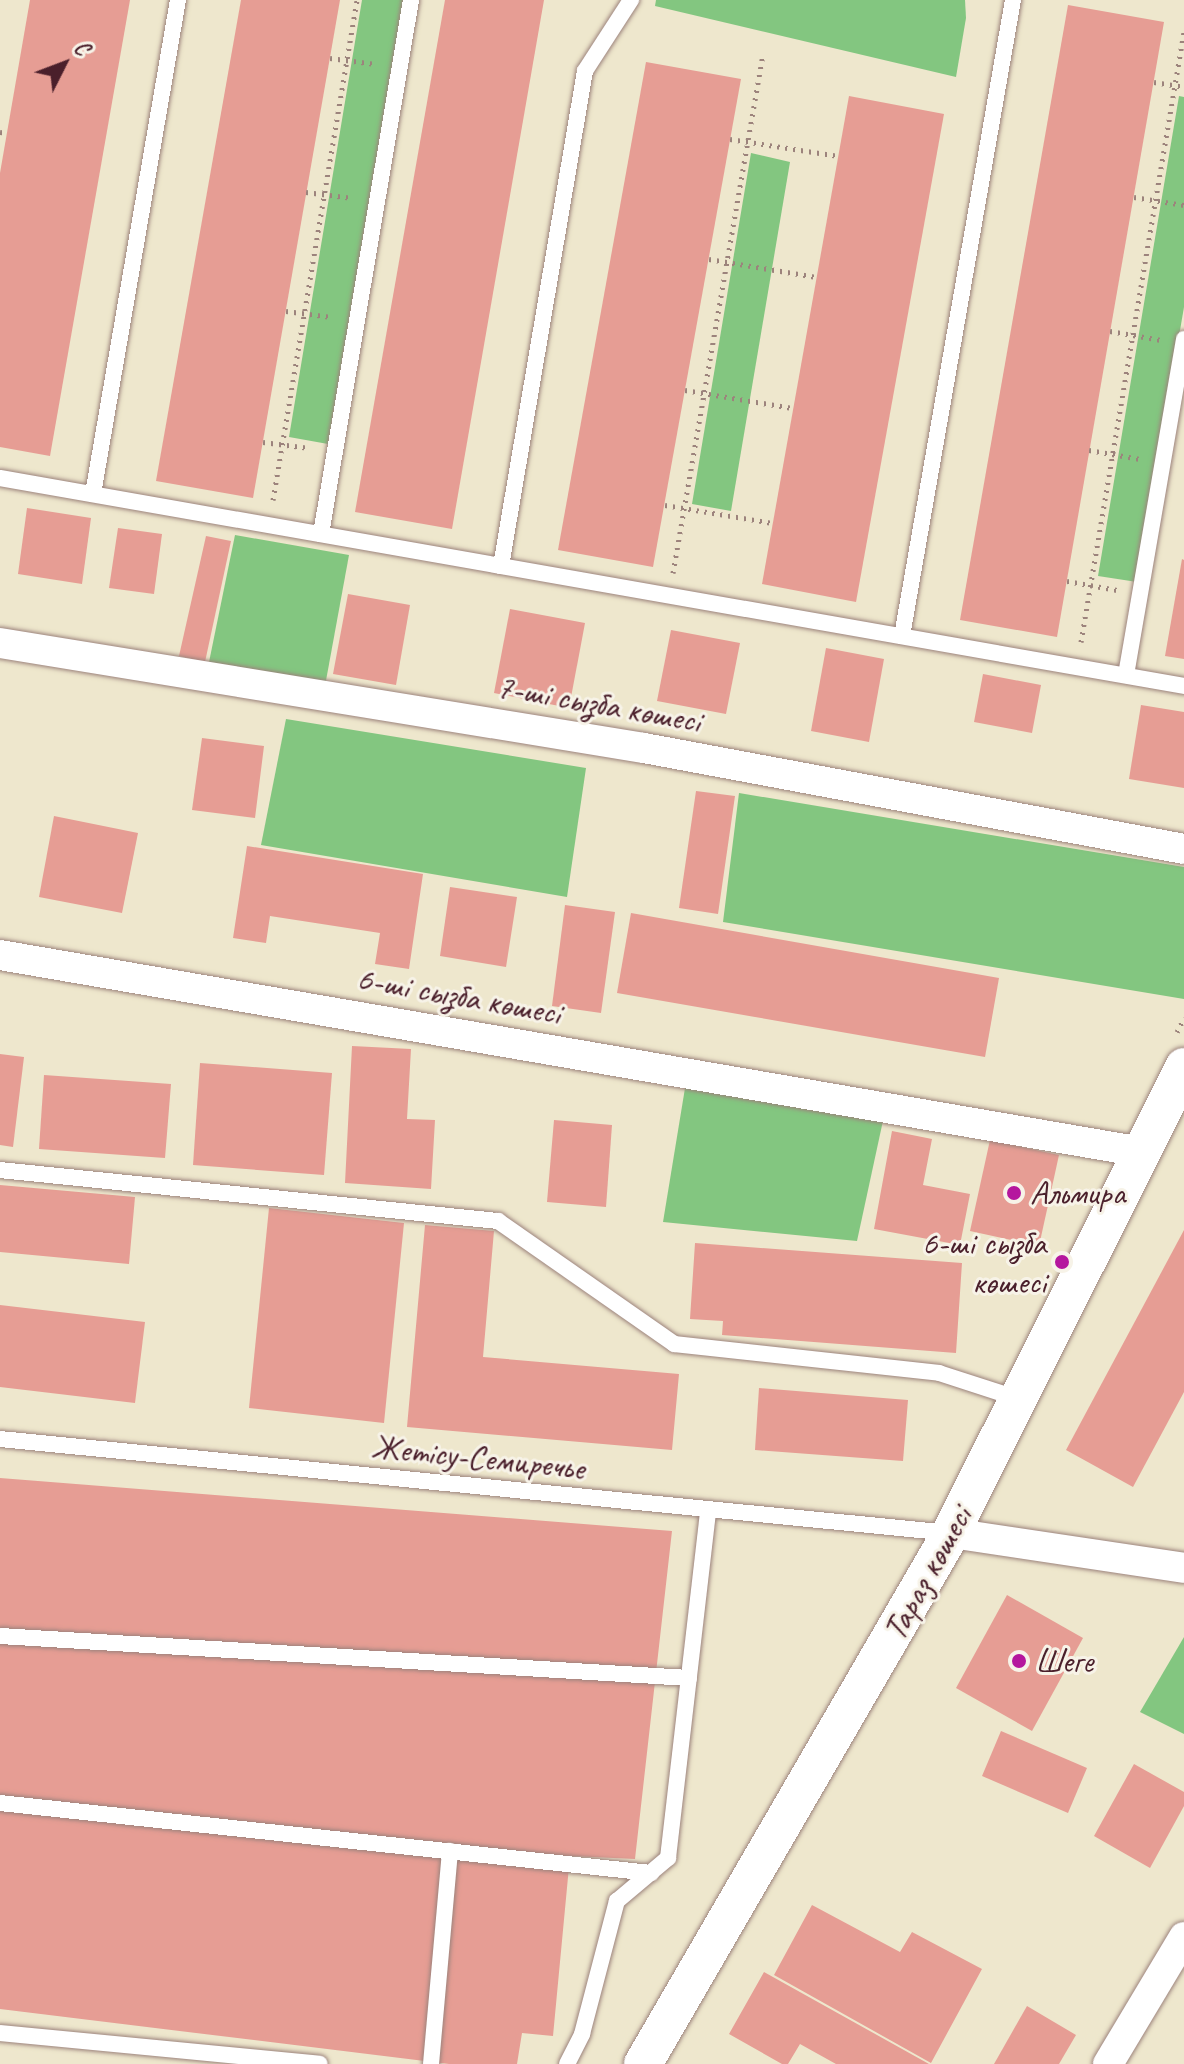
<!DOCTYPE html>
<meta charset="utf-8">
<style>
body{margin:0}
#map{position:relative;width:1184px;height:2064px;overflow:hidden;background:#eee7cd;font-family:Caveat,sans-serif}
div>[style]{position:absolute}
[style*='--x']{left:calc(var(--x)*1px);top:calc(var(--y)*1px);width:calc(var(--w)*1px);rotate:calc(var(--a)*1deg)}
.green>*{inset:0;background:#83c680}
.building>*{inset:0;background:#e69d94}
.path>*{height:5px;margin-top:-2.5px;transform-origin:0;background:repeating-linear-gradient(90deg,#9c837c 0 2px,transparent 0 8px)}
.roads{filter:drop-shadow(0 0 2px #9c837c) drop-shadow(0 0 2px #9c837c)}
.service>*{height:16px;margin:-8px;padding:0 8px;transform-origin:8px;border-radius:8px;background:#fff}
.minor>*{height:30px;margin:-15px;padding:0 15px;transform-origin:15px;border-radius:15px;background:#fff}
.tertiary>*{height:38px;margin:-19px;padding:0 19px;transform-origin:19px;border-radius:19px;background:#fff}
.dots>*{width:22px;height:22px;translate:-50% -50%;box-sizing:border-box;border:4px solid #f7f3e8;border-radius:50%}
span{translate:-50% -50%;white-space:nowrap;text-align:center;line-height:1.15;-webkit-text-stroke:6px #f7f3e8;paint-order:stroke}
.street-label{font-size:34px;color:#4a1f2b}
.poi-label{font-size:34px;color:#4a1f2b}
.left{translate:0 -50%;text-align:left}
.right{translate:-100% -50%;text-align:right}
.north{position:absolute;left:24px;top:24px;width:80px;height:80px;-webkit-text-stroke:6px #f7f3e8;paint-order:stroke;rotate:48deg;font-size:22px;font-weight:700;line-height:32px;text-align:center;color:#4a1f2b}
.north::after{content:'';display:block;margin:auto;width:28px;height:36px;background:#4a1f2b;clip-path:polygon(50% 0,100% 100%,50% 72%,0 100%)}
</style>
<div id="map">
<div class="green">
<div style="clip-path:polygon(362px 0,403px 0,328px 444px,289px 437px)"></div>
<div style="clip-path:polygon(656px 0,965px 0,966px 18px,956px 77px,655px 6px)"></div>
<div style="clip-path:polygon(1179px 96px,1184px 97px,1184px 307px,1137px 582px,1098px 576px)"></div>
<div style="clip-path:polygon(751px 153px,790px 162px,731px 511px,692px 504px)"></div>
<div style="clip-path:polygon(235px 535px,349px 555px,325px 686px,208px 667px)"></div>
<div style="clip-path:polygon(286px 719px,586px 768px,567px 897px,261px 845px)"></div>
<div style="clip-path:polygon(739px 793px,1184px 867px,1184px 999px,723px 922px)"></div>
<div style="clip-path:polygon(686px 1082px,884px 1116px,857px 1241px,663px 1222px)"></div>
<div style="clip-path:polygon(1184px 1637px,1184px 1734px,1140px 1712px)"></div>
</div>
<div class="building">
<div style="clip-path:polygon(30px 0,130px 0,50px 456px,0 447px,0 173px)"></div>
<div style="clip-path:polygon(241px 0,340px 0,253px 498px,156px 481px)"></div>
<div style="clip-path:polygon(445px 0,544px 0,452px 529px,355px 512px)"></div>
<div style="clip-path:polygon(1068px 5px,1164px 22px,1057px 637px,960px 620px)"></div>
<div style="clip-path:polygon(646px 62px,741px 79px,653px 567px,558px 550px)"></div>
<div style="clip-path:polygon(849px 96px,944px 114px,856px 602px,762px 584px)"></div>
<div style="clip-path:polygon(27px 508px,91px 518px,82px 584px,18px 574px)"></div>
<div style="clip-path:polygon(118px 528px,162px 534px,154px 594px,109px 588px)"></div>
<div style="clip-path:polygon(206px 536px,231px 541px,205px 662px,179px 656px)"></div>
<div style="clip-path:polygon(1182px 559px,1184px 560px,1184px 659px,1165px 656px)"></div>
<div style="clip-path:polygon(348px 594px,410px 605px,396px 685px,333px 674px)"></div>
<div style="clip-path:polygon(510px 609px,585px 623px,569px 708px,494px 693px)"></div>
<div style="clip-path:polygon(671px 630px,740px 643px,726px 714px,657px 701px)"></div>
<div style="clip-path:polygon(826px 648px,884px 659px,869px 742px,811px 731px)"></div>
<div style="clip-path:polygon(983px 674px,1041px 685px,1032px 733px,974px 722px)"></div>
<div style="clip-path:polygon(1141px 705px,1184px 712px,1184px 788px,1129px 779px)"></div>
<div style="clip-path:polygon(202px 738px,264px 746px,255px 818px,192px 810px)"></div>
<div style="clip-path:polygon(696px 791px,735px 796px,718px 914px,679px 908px)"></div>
<div style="clip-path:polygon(54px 816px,138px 833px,122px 913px,39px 897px)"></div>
<div style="clip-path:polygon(247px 846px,423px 874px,409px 969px,375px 964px,380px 933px,270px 916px,266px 943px,233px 938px)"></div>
<div style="clip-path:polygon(450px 887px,517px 897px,506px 967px,440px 956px)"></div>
<div style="clip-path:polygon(565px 905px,615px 912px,601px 1013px,552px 1006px)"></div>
<div style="clip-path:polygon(631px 913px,999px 978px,985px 1057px,617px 993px)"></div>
<div style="clip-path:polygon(352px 1046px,411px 1049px,407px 1119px,435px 1120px,431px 1189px,345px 1183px)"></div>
<div style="clip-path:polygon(0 1054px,24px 1057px,13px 1147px,0 1145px)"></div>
<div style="clip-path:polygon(200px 1063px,332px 1073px,324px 1175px,193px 1165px)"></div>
<div style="clip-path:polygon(44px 1075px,171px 1084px,165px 1158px,39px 1149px)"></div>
<div style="clip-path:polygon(554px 1120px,612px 1125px,606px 1207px,547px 1202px)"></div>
<div style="clip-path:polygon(892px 1131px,932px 1139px,923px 1185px,970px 1194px,960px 1245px,874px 1229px)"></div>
<div style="clip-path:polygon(990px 1140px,1059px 1155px,1039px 1246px,970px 1231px)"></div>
<div style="clip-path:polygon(0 1185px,135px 1197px,129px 1264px,0 1252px)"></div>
<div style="clip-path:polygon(269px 1208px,404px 1223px,384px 1423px,249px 1408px)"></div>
<div style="clip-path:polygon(425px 1225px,494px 1231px,483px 1357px,679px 1374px,672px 1450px,407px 1427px)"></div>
<div style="clip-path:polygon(1184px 1230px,1184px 1392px,1133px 1487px,1066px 1450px)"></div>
<div style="clip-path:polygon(695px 1243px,962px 1263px,956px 1353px,722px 1335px,723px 1321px,690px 1319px)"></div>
<div style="clip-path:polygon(0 1305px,145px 1322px,135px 1403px,0 1387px)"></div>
<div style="clip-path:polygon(759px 1388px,908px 1400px,903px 1461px,755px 1450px)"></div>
<div style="clip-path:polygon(0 1478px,672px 1531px,635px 1859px,570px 1856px,553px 2036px,522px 2033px,517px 2064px,449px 2064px,0 2009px)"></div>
<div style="clip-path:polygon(1007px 1595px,1083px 1638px,1032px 1731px,956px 1688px)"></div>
<div style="clip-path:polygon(1001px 1731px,1087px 1768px,1068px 1813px,982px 1776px)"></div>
<div style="clip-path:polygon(1134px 1764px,1184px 1792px,1184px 1806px,1150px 1868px,1094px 1836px)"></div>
<div style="clip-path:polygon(812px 1905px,900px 1952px,912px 1932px,982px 1969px,931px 2063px,774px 1975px)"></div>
<div style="clip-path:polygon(764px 1972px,929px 2064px,836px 2064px,800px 2044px,788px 2064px,782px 2064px,729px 2034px)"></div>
<div style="clip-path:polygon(1027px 2006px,1076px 2035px,1059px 2064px,994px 2064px)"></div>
</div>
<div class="path">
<div style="--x:330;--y:58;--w:46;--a:7.4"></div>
<div style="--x:1154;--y:82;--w:30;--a:9"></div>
<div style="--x:0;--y:132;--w:7;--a:8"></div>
<div style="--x:730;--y:139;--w:110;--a:8.9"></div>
<div style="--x:306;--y:192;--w:47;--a:7.3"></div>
<div style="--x:1134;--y:197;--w:51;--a:9.1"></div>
<div style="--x:709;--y:259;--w:109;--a:9.5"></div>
<div style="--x:286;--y:311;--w:46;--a:7.4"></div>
<div style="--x:1110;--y:331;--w:52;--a:10"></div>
<div style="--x:685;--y:390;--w:109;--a:9.5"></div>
<div style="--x:263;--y:442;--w:47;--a:7.3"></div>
<div style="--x:1089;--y:450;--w:52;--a:10"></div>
<div style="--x:273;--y:500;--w:507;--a:-80.46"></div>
<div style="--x:665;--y:505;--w:109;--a:9.5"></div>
<div style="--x:673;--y:573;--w:527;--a:-80.16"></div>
<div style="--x:1067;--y:581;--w:51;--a:10.2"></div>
<div style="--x:1081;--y:642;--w:619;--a:-80.42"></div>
<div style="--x:1177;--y:1032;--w:16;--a:-63"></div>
</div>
<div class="roads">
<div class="service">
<div style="--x:0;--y:478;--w:1202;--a:9.96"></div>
<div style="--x:93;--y:494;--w:501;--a:-80.24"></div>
<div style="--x:321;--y:534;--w:542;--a:-80.43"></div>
<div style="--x:501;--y:566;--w:502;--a:-80.37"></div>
<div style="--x:585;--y:71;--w:85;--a:-57.1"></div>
<div style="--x:902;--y:636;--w:646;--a:-80.1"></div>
<div style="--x:1126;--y:675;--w:341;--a:-80.2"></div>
<div style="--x:0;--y:1170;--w:501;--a:5.85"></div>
<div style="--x:498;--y:1221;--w:215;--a:34.9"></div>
<div style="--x:674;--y:1344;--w:267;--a:6.2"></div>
<div style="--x:939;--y:1373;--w:84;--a:18"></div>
<div style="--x:0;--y:1439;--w:955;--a:5.65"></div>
<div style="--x:0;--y:1636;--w:690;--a:3.49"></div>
<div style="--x:0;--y:1803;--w:655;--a:6.14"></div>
<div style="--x:0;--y:2033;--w:321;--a:5.5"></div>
<div style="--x:431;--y:2064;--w:214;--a:-84.9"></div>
<div style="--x:567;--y:2064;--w:34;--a:-63"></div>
<div style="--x:582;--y:2034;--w:138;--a:-75.3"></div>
<div style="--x:617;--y:1901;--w:67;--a:-40.1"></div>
<div style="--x:668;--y:1858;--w:350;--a:-83.4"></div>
</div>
<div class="minor">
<div style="--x:0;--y:643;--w:653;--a:9.26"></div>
<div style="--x:644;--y:748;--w:549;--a:10.59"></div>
<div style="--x:0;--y:955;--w:1159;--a:9.79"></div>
<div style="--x:951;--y:1533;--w:236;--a:8.5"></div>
<div style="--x:1108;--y:2064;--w:148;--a:-59.1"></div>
</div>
<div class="tertiary">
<div style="--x:643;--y:2064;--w:614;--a:-59.88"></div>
<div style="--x:951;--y:1533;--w:521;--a:-63.43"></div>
</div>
</div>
<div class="dots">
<div style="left:1014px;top:1193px;background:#b5179e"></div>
<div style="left:1062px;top:1262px;background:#b5179e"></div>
<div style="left:1019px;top:1661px;background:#b5179e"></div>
</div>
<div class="street-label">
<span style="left:599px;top:703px;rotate:10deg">7-ші сызба көшесі</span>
<span style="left:459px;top:995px;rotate:10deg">6-ші сызба көшесі</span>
<span style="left:478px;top:1457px;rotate:6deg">Жетісу-Семиречье</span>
<span style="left:927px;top:1573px;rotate:-61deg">Тараз көшесі</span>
</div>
<div class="poi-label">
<span class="left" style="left:1030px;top:1193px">Альмира</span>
<span class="right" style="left:1046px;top:1262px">6-ші сызба<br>көшесі</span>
<span class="left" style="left:1035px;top:1661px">Шеге</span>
</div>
<div class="north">С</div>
</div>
